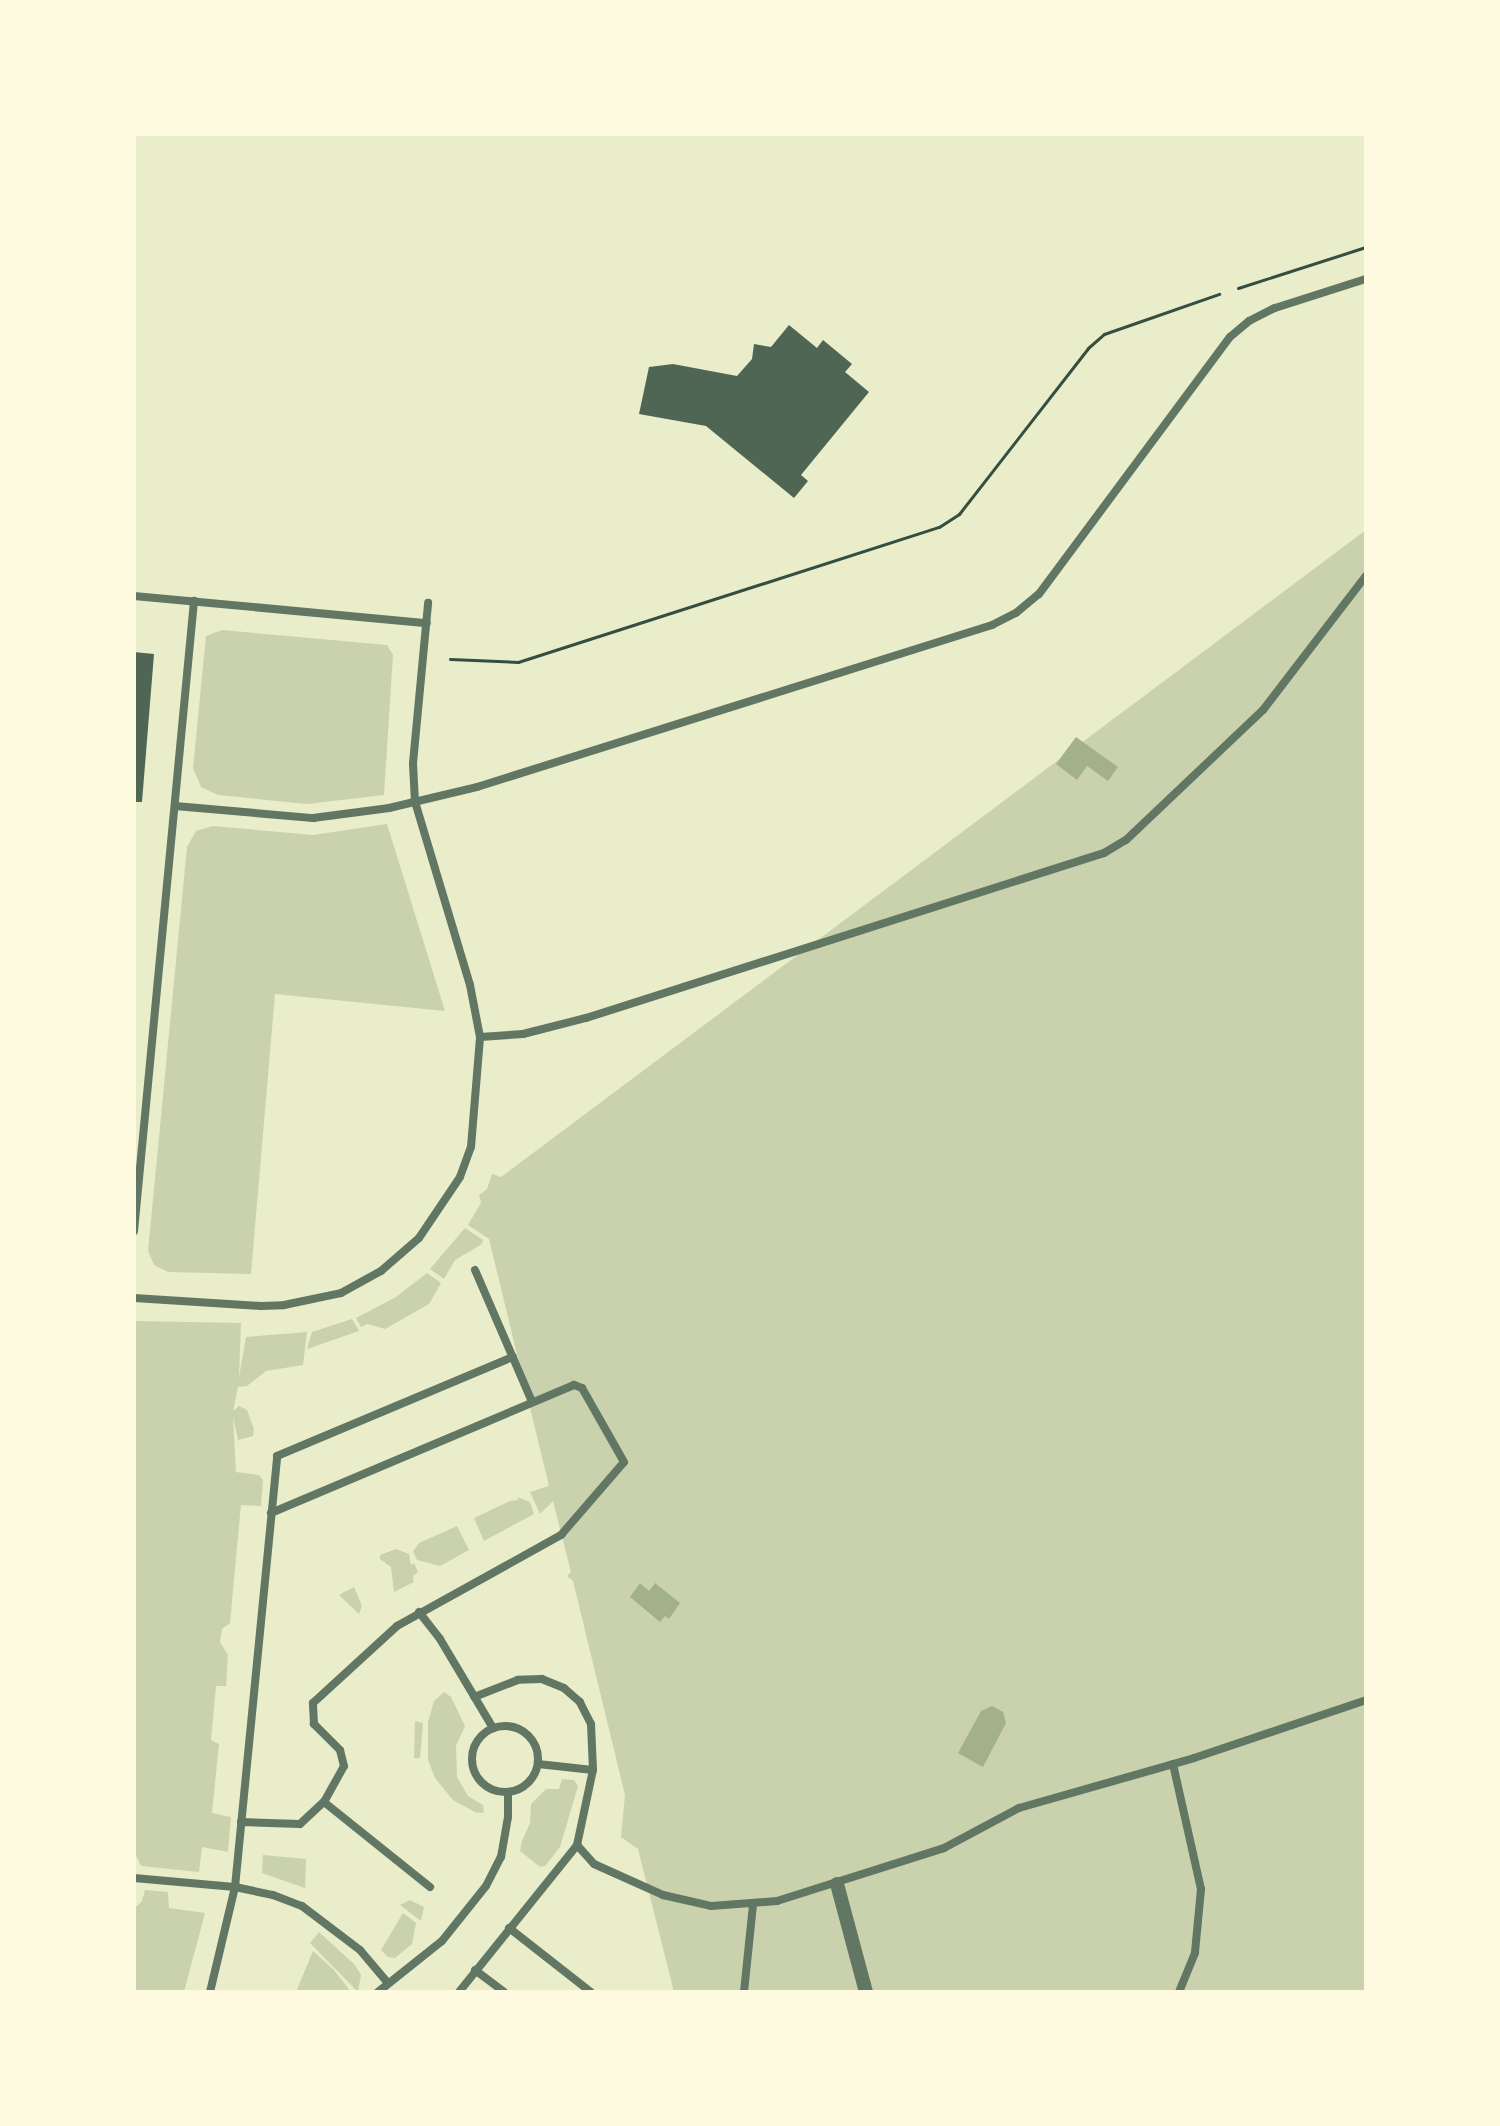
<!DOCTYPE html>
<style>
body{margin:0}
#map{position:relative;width:1500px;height:2126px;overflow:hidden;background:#e9edc9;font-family:"Source Sans 3",sans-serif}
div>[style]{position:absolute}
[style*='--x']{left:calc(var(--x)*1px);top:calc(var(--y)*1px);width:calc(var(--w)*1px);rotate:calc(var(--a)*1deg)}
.green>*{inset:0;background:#cad2ad}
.water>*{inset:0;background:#a3b18a}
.building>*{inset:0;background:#4f6655}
.path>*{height:3px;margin:-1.5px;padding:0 1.5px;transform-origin:1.5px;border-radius:1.5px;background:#344e41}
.minor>*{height:8px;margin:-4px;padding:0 4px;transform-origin:4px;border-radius:4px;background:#617663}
.minor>.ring{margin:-4px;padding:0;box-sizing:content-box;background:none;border:8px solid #617663;border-radius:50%}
.tertiary>*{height:14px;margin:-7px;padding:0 7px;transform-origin:7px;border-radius:7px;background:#617663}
span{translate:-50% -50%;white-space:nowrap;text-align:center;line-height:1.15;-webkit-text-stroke:8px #fefae0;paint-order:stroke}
.frame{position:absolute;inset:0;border:136px solid #fefae0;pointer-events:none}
</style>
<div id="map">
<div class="green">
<div style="clip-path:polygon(1366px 530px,1366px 1992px,674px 1992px,638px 1849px,621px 1837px,625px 1795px,573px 1581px,567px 1576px,571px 1572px,553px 1501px,540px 1514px,530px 1492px,549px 1486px,489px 1239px,468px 1225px,481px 1203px,479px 1195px,487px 1189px,492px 1174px,501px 1177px)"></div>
<div style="clip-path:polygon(222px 630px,387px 645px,393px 655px,384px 795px,307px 804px,218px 795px,201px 787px,193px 768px,206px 636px)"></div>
<div style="clip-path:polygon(387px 824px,445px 1011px,275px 994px,251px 1274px,168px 1272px,154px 1265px,148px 1251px,187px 847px,196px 831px,213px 826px,313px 835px)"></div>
<div style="clip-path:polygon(465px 1228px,483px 1240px,482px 1244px,455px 1260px,444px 1279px,430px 1269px)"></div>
<div style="clip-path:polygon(427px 1273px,441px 1283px,429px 1304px,385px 1329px,368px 1324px,361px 1327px,356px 1318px,396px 1297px)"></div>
<div style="clip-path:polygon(352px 1319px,359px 1331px,307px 1349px,312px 1332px)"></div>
<div style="clip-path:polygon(134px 1321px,241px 1323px,239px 1377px,246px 1337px,307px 1332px,303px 1365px,266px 1371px,247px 1386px,238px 1387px,233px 1411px,239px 1406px,247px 1410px,254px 1429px,253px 1436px,238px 1440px,233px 1417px,236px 1472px,259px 1475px,263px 1480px,261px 1506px,241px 1505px,230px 1623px,222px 1629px,220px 1642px,228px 1655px,226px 1686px,216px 1686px,211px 1740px,219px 1744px,212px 1813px,231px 1817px,228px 1852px,202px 1847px,199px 1872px,141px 1866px,134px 1851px)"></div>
<div style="clip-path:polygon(517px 1497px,530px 1502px,534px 1514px,484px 1541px,474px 1518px,510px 1501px,518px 1500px)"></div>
<div style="clip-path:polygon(457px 1526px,469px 1550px,440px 1566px,417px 1560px,413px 1551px,419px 1543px)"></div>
<div style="clip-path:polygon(396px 1549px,409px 1554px,411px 1565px,414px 1563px,418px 1572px,413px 1576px,414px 1582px,394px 1592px,391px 1567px,380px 1559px,380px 1555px)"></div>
<div style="clip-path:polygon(354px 1587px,362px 1606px,359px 1614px,339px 1595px)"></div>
<div style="clip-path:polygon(444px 1692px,451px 1697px,465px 1726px,456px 1746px,457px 1777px,468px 1796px,483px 1805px,484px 1813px,475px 1812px,453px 1800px,435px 1778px,428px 1760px,428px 1722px,434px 1701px)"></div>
<div style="clip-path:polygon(415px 1721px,423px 1723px,420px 1758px,414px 1758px)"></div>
<div style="clip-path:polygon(562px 1779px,574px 1780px,578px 1786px,560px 1847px,545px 1866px,540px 1867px,520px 1851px,522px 1841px,530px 1823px,531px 1804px,546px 1789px,559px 1789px)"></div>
<div style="clip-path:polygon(263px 1855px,306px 1859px,305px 1888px,262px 1873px)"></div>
<div style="clip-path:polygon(145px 1890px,168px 1892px,169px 1908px,205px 1913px,184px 1992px,134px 1992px,135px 1908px,142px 1901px)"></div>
<div style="clip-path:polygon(410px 1900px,424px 1907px,421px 1921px,400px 1905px)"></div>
<div style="clip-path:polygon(403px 1913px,416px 1923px,412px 1944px,395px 1958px,388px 1957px,381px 1950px)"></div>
<div style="clip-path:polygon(319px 1932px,355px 1965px,361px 1975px,358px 1992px,310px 1943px)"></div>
<div style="clip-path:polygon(313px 1951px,334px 1970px,351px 1992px,296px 1992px)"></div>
</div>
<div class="water">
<div style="clip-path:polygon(1076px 737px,1118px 767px,1108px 781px,1087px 766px,1077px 780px,1056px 764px)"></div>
<div style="clip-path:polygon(640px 1583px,649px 1591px,655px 1583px,680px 1603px,669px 1619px,665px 1616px,660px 1622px,630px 1597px)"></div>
<div style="clip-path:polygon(992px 1706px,1003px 1712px,1006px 1723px,983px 1767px,958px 1753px,981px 1711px)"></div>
</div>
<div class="building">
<div style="clip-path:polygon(789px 325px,817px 348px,823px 340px,852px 364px,845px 372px,869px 392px,801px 475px,808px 481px,794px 498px,706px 426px,639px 414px,649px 367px,673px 364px,737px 376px,752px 359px,754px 344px,771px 347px)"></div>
<div style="clip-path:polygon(134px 652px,154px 654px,142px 802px,134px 802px)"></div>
</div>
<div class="path">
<div style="--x:1238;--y:288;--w:134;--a:-17.8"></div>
<div style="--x:450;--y:659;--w:68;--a:2.5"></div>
<div style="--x:518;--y:662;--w:442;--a:-17.8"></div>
<div style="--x:939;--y:527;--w:24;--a:-33"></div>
<div style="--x:959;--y:514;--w:210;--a:-52.1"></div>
<div style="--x:1088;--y:348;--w:21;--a:-41"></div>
<div style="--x:1104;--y:334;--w:122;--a:-19.2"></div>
</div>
<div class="minor">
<div style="--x:134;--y:596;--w:294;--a:5.3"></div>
<div style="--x:175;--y:806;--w:139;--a:5"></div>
<div style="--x:313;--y:818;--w:77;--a:-7.5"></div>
<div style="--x:389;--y:808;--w:90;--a:-13.4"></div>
<div style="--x:477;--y:787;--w:540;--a:-17.46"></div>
<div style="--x:992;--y:625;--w:27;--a:-27"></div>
<div style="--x:1016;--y:613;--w:30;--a:-40"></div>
<div style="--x:1039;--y:594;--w:320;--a:-53.4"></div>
<div style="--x:1230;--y:337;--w:25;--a:-40"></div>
<div style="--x:1249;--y:321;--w:29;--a:-27"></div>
<div style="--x:1275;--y:308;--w:96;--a:-17.7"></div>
<div style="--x:480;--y:1037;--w:43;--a:-4"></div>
<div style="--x:523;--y:1034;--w:65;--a:-14.3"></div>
<div style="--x:586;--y:1018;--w:544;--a:-17.67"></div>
<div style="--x:1104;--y:853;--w:26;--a:-31"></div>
<div style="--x:1126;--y:840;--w:189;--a:-43.5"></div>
<div style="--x:1263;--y:710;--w:169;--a:-52.5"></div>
<div style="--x:134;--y:1231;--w:633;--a:-84.56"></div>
<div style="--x:475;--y:1270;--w:144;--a:66.6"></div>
<div style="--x:134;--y:1298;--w:127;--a:3.6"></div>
<div style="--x:261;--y:1306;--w:23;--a:-2"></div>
<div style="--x:284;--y:1305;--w:58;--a:-11.9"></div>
<div style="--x:341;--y:1293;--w:46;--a:-28.8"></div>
<div style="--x:381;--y:1271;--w:50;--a:-41"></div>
<div style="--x:419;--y:1238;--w:73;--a:-56.1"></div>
<div style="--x:460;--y:1177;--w:32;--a:-70"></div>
<div style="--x:471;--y:1147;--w:110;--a:-85.3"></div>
<div style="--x:480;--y:1037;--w:53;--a:-100.9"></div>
<div style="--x:470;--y:985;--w:191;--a:-106.7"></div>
<div style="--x:415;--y:802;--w:39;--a:-93"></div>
<div style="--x:413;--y:763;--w:161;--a:-84.6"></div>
<div style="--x:419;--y:1612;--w:34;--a:52"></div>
<div style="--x:440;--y:1639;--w:104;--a:59.2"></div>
<div class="ring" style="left:472px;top:1726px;width:58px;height:58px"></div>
<div style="--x:538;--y:1764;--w:55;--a:6.2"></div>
<div style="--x:1173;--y:1764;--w:128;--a:77.4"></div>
<div style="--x:1201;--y:1889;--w:64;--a:95.4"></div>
<div style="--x:1195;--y:1953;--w:42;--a:112.3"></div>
<div style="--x:324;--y:1802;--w:136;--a:38.7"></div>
<div style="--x:241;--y:1822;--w:59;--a:1.9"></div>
<div style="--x:300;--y:1824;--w:33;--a:-43"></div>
<div style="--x:324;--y:1802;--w:41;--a:-60.9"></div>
<div style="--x:344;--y:1766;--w:16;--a:-104"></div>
<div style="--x:340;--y:1750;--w:37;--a:-135"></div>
<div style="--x:314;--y:1724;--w:21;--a:-93"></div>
<div style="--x:313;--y:1703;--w:114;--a:-42.5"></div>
<div style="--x:397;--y:1626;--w:188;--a:-29"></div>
<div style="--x:561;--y:1535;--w:96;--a:-49.2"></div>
<div style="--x:624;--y:1462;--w:85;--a:-119.6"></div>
<div style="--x:582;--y:1388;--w:9;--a:-159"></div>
<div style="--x:574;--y:1385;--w:329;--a:157.1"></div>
<div style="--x:577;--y:1845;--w:25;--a:48"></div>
<div style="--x:594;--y:1864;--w:76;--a:24.2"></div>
<div style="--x:663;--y:1895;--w:49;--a:12.9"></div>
<div style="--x:711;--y:1906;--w:66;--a:-4.3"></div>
<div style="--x:777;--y:1901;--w:175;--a:-17.6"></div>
<div style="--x:944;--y:1848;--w:85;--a:-28.1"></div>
<div style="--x:1019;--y:1808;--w:182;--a:-15.9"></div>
<div style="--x:1194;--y:1758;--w:182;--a:-18.6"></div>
<div style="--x:134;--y:1878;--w:101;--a:5.1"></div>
<div style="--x:235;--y:1887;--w:39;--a:12"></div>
<div style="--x:273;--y:1895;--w:31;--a:21"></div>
<div style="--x:302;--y:1906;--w:73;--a:37.2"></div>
<div style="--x:360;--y:1950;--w:43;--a:49.7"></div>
<div style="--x:509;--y:1928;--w:104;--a:38"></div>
<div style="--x:475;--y:1970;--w:36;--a:37"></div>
<div style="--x:210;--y:1992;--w:108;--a:-76.6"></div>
<div style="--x:235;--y:1887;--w:433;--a:-84.4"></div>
<div style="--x:277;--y:1456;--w:256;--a:-22.8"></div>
<div style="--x:378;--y:1992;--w:82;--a:-38.6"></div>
<div style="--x:442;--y:1941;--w:70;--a:-51.3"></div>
<div style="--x:486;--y:1886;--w:33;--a:-63"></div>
<div style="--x:501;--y:1857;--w:41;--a:-80.1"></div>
<div style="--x:508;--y:1817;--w:24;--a:-90"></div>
<div style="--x:459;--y:1992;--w:189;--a:-51.2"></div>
<div style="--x:577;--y:1845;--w:77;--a:-78"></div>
<div style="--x:593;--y:1770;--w:46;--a:-92.5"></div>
<div style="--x:591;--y:1724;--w:25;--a:-117"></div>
<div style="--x:580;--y:1702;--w:21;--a:-139"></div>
<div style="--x:564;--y:1688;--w:24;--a:-158"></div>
<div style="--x:542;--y:1679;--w:24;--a:178"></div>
<div style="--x:518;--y:1680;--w:47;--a:158.9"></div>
<div style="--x:744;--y:1992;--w:87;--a:-84.1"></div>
</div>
<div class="tertiary">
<div style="--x:837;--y:1884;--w:112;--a:75"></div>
</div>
<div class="frame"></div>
</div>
